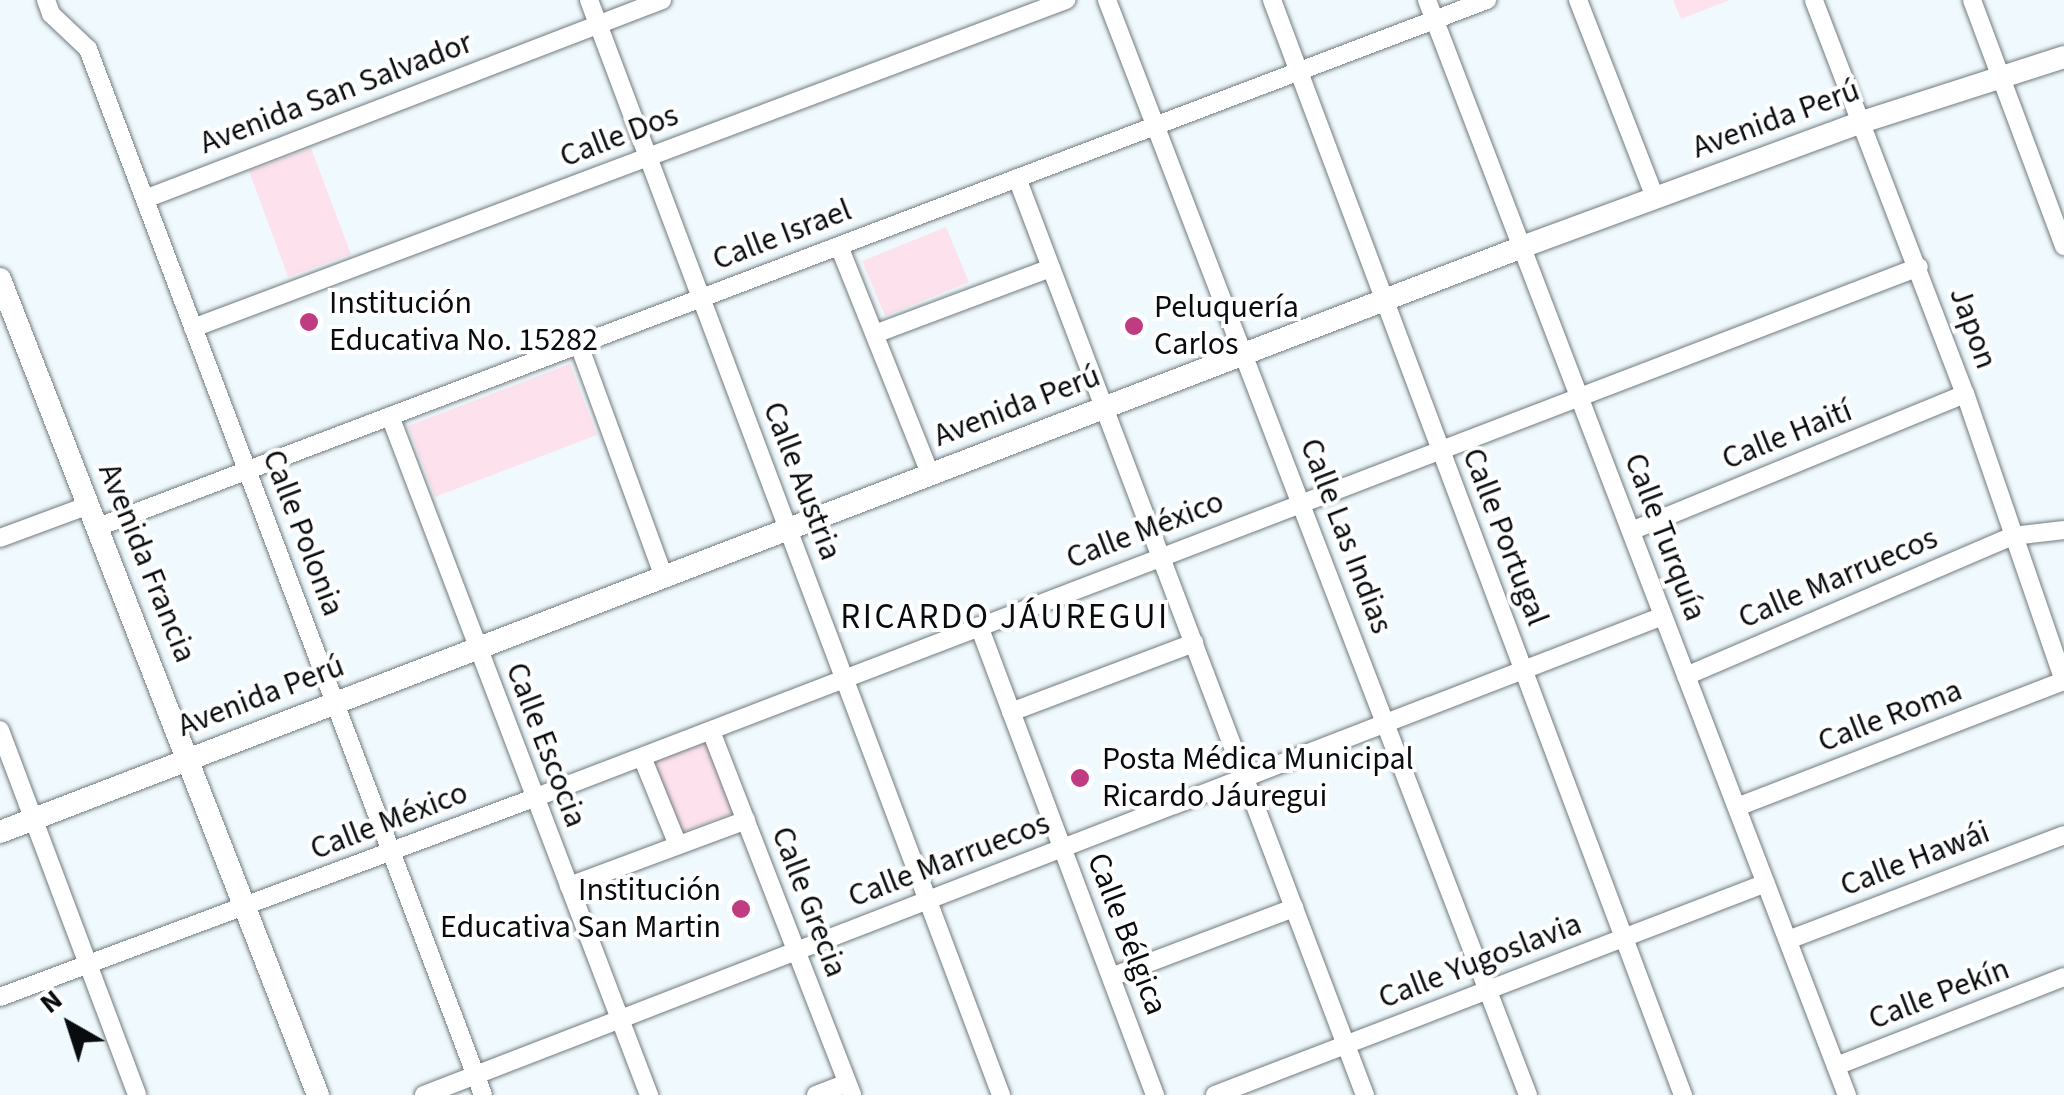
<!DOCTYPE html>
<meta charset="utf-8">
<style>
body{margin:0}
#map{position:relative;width:2064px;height:1095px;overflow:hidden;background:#f0fafe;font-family:"Source Sans 3",sans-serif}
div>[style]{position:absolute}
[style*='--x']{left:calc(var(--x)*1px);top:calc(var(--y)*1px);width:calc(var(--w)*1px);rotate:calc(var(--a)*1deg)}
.green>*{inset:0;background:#fde2ed}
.roads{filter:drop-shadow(0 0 2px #727a7e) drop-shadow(0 0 2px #727a7e)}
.minor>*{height:18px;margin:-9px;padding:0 9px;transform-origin:9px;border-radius:9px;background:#fff}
.tertiary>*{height:22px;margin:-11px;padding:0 11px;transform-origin:11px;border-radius:11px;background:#fff}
.dots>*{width:28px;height:28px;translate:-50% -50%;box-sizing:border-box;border:5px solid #fff;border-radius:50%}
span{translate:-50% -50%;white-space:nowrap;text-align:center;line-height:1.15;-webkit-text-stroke:8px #fff;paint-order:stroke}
.street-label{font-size:32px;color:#090c0e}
.poi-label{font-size:32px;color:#090c0e}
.left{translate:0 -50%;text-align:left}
.right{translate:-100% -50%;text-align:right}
.neighbourhood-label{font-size:35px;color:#090c0e;letter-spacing:2.5px}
.north{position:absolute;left:20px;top:975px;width:100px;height:100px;-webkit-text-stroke:8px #fff;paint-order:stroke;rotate:321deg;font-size:28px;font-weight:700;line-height:40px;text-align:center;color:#090c0e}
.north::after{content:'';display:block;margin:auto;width:35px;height:45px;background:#090c0e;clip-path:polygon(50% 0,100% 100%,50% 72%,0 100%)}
</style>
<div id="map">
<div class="green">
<div style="clip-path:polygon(1673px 0,1730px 0,1681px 19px)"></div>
<div style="clip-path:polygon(311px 148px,351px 254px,288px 277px,249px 171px)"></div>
<div style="clip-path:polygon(946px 227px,969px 282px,885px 316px,862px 261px)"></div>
<div style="clip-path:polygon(570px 364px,597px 435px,435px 497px,408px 426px)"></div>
<div style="clip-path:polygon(706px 739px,735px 812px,677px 834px,648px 762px)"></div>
</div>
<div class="roads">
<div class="minor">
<div style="--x:46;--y:0;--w:15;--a:70"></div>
<div style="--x:51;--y:14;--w:51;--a:43.4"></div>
<div style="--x:88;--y:49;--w:1118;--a:69.31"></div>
<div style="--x:589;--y:0;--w:1170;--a:69.38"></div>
<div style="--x:1107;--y:0;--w:1173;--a:68.97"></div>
<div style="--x:1272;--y:0;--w:1170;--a:69.43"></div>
<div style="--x:1427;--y:0;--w:1173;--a:69.02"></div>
<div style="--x:1578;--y:0;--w:212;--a:68.7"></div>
<div style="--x:1972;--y:0;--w:263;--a:69.5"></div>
<div style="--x:1017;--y:178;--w:981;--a:69.22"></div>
<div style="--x:145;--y:199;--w:554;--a:-21.05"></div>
<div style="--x:839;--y:246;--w:245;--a:68.2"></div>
<div style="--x:193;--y:328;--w:933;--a:-20.59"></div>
<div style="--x:875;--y:334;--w:188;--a:-20.6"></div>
<div style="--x:579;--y:345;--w:245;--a:69.9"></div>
<div style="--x:390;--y:416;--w:727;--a:69.12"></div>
<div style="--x:98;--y:527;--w:1486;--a:-20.78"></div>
<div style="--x:1631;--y:531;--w:361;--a:-22.3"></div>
<div style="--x:0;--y:538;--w:95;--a:-20.3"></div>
<div style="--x:979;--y:626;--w:501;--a:69.43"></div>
<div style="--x:1686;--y:676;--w:356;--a:-23.2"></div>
<div style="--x:2013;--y:536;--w:51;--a:-6.7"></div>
<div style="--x:1011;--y:712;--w:196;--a:-20.7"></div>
<div style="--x:0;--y:730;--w:390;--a:69.4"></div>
<div style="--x:711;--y:731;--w:390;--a:68.8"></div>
<div style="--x:642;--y:757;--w:95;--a:67.8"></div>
<div style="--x:1737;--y:807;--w:350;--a:-21.1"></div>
<div style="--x:2064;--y:681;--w:304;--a:-109"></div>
<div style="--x:1965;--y:394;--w:422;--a:-111"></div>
<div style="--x:569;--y:886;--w:189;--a:-20.4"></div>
<div style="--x:1788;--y:940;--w:295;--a:-20.8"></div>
<div style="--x:1111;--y:977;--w:196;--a:-20.7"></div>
<div style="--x:0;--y:997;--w:570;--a:-20.44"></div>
<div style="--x:534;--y:798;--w:1483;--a:-20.98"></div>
<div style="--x:1836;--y:1066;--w:245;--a:-21.3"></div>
<div style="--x:424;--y:1095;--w:1328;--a:-21.14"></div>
<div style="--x:816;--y:1095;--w:33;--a:-21"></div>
<div style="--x:1215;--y:1095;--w:590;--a:-21.04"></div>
</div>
<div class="tertiary">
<div style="--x:0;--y:279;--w:876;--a:68.71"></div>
<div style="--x:0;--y:832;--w:1631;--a:-21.02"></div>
<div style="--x:1522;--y:247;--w:362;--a:-20.2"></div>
<div style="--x:1862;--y:122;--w:212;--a:-17.8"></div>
</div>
</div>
<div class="dots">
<div style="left:309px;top:322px;background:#c03c81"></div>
<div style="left:1134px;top:326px;background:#c03c81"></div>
<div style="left:1080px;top:778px;background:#c03c81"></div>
<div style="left:741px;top:909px;background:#c03c81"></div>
</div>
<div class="street-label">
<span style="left:336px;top:93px;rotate:-21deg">Avenida San Salvador</span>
<span style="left:1776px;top:119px;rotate:-20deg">Avenida Perú</span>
<span style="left:619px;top:136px;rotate:-21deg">Calle Dos</span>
<span style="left:782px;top:235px;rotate:-21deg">Calle Israel</span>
<span style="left:1973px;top:328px;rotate:70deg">Japon</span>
<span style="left:1017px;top:406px;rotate:-21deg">Avenida Perú</span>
<span style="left:1787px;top:435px;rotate:-22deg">Calle Haití</span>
<span style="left:802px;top:481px;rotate:69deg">Calle Austria</span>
<span style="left:1145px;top:530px;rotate:-21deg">Calle México</span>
<span style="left:303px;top:533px;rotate:69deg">Calle Polonia</span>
<span style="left:1346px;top:536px;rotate:69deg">Calle Las Indias</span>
<span style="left:1505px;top:537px;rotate:69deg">Calle Portugal</span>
<span style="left:1665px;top:537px;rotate:69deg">Calle Turquía</span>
<span style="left:147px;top:563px;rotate:68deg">Avenida Francia</span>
<span style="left:1838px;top:578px;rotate:-23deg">Calle Marruecos</span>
<span style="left:261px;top:696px;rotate:-21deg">Avenida Perú</span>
<span style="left:1890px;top:716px;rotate:-21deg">Calle Roma</span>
<span style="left:546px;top:745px;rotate:69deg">Calle Escocia</span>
<span style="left:389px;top:821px;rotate:-21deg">Calle México</span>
<span style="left:1915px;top:859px;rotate:-21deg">Calle Hawái</span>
<span style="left:949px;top:860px;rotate:-21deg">Calle Marruecos</span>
<span style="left:809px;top:902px;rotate:69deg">Calle Grecia</span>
<span style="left:1127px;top:934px;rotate:69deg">Calle Bélgica</span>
<span style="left:1480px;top:961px;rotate:-21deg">Calle Yugoslavia</span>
<span style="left:1939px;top:994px;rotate:-21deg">Calle Pekín</span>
</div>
<div class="poi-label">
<span class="left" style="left:329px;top:322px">Institución<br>Educativa No. 15282</span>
<span class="left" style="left:1154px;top:326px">Peluquería<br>Carlos</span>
<span class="left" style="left:1102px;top:778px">Posta Médica Municipal<br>Ricardo Jáuregui</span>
<span class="right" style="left:721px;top:909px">Institución<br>Educativa San Martin</span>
</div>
<div class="neighbourhood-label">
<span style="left:1005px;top:617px">RICARDO JÁUREGUI</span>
</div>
<div class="north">N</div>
</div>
